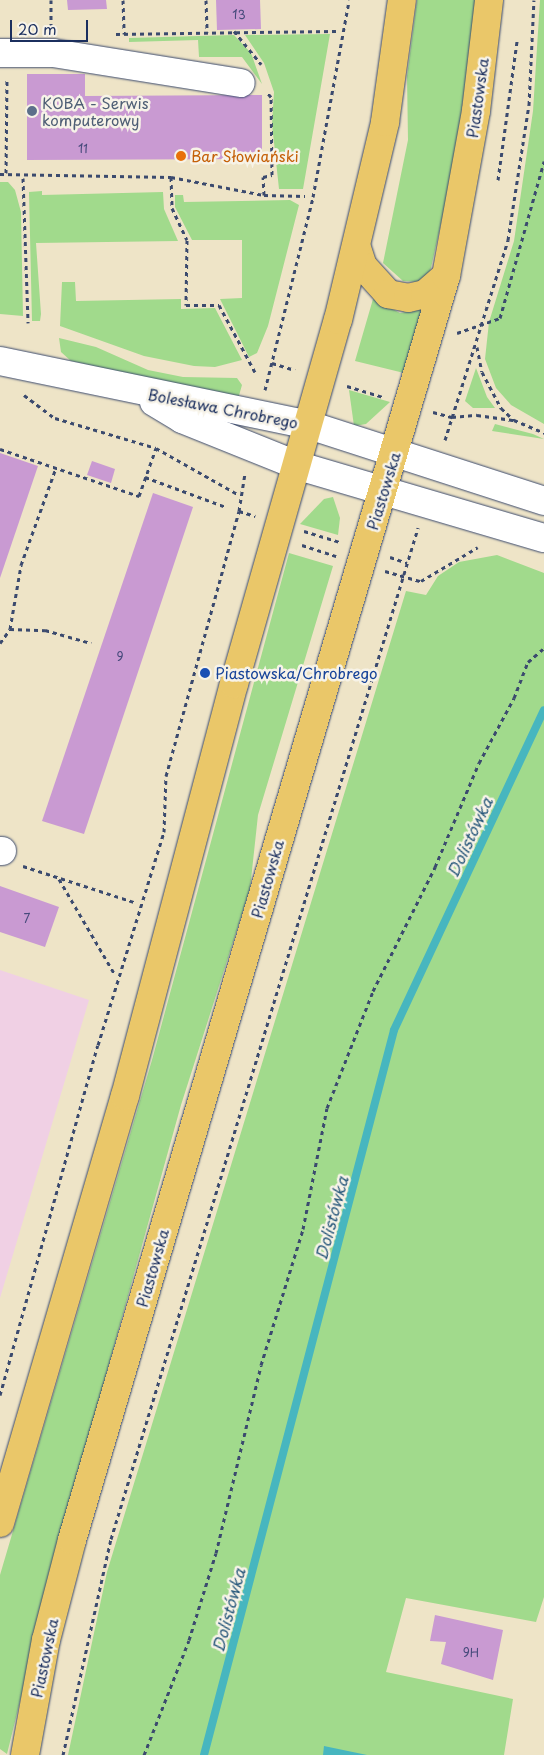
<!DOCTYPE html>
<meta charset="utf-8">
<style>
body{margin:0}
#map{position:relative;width:544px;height:1755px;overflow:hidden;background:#eee4c7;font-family:"Playpen Sans",sans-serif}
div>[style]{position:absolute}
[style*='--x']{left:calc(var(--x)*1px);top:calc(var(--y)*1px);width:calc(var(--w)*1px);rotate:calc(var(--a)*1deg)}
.built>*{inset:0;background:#f0d0e4}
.green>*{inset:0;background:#a1da8c}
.water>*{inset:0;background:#47b6bf}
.stream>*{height:8px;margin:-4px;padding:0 4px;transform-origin:4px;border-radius:4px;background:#47b6bf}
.building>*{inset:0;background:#c99ad2}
.path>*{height:3px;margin-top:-1.5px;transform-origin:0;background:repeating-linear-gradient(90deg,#3b4a6e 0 4px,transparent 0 8px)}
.roads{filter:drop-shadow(0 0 1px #3b4a6e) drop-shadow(0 0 1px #3b4a6e)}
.minor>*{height:28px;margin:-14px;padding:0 14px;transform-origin:14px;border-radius:14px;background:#fff}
.major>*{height:28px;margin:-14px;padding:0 14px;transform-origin:14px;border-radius:14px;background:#eac769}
.dots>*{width:14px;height:14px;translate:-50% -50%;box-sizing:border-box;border:2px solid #f7f3e8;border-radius:50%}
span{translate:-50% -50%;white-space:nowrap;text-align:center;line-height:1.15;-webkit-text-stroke:5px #f7f3e8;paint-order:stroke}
.number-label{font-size:12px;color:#464a7b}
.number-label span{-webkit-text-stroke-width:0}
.street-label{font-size:15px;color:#1b2f5e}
.service-label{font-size:15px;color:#4e5e75}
.left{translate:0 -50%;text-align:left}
.food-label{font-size:15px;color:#c56008}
.transit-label{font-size:15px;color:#164399}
.water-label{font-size:16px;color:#28587b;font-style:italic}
.scale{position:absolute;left:10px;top:20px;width:78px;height:22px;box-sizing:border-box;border:2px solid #1b2f5e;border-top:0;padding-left:6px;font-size:15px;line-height:18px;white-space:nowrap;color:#1b2f5e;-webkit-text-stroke:4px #f7f3e8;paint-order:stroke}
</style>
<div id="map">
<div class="built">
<div style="clip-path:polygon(0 970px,89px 1000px,0 1298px)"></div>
</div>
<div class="green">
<div style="clip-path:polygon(417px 0,476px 0,455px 162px,430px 272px,419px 282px,403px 281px,383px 263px,408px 140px,407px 76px)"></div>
<div style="clip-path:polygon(540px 0,544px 0,544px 424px,511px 405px,496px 388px,485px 359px,489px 322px,514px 241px,533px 111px)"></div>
<div style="clip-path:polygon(330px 34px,303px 189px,279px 189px,272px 124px,274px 92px,264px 63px,245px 35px)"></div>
<div style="clip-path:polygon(234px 35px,251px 53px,262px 84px,242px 57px,199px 57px,198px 40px,129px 42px,129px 38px)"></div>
<div style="clip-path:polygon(0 182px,8px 182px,15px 190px,21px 212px,23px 316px,0 314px)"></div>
<div style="clip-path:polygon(42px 191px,42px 195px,163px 192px,164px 209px,178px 241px,36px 243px,41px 314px,40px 321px,32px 321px,29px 192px)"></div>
<div style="clip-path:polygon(175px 195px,183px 195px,184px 202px,290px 200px,299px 205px,268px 326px,257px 353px,249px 357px,220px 299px,242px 298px,242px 240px,192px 240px,175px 207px)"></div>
<div style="clip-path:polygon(62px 282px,75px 282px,76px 301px,181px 299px,181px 309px,215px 308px,242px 360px,215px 367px,194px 366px,144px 356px,60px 326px)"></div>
<div style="clip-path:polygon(373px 299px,400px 313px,424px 309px,404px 373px,355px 361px)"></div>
<div style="clip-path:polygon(59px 338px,96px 347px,148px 370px,183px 377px,237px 378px,242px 385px,238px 399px,71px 361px,61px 352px)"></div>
<div style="clip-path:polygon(476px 368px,487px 397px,495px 408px,473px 408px,465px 401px)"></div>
<div style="clip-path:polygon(349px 390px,390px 402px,366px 424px,354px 426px)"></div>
<div style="clip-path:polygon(495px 424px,533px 434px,544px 439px,492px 431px)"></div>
<div style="clip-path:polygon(333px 497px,340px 518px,338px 535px,300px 524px,324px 499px)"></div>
<div style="clip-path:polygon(289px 553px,333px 566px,258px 815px,250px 889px,181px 1105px,56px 1555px,7px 1754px,0 1749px,0 1575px,152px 1060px)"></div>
<div style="clip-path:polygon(497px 555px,544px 573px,544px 1597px,536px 1622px,406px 1598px,386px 1672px,513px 1699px,504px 1755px,68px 1755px,107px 1572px,406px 591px,426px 595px,438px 576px,459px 562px)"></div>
</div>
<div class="water">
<div style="clip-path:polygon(324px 1746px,367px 1755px,323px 1755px)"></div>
</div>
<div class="stream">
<div style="--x:204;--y:1755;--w:749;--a:-75.31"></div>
<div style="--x:394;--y:1030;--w:353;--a:-64.9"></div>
</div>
<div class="building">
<div style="clip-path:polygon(67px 0,106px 0,107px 9px,68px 10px)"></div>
<div style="clip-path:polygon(216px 0,260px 0,261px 29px,217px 30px)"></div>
<div style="clip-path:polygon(27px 74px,85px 74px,85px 96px,262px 95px,262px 159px,27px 160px)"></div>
<div style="clip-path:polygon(0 453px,38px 466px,0 578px)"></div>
<div style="clip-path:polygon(92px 461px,115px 469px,111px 483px,87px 475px)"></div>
<div style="clip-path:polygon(153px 493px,193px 507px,84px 834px,42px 821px)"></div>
<div style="clip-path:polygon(0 886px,59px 907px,45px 947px,0 932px)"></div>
<div style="clip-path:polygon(435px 1615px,503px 1630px,493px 1680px,441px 1664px,446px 1642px,430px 1641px)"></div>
</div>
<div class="path">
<div style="--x:51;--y:0;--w:27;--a:90"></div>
<div style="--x:123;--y:0;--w:34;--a:88"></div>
<div style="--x:206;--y:0;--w:32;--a:88"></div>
<div style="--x:234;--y:31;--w:43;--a:50.7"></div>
<div style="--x:116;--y:34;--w:220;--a:-0.8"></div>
<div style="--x:6;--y:173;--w:94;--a:-89.4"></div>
<div style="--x:0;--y:174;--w:171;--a:1"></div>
<div style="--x:171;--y:177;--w:95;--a:11"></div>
<div style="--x:264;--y:195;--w:41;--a:1.4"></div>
<div style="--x:171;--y:177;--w:31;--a:88"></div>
<div style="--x:172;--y:208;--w:35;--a:65"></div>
<div style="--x:187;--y:240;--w:65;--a:90.9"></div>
<div style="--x:186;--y:305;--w:33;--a:0"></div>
<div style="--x:219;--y:305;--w:76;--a:61.8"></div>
<div style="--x:23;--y:178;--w:145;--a:88"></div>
<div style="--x:498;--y:180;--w:140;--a:-82.2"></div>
<div style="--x:264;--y:195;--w:18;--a:-93"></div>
<div style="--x:263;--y:177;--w:9;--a:-13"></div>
<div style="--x:272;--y:175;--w:78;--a:-90.7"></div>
<div style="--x:271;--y:97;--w:6;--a:-129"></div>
<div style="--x:457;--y:333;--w:46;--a:-19.2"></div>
<div style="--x:500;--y:318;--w:163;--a:-74.3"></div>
<div style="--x:477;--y:347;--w:25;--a:79"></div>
<div style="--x:482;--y:372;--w:41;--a:62.2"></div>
<div style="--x:501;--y:408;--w:18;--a:43"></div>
<div style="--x:514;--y:420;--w:33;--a:23"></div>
<div style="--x:272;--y:363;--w:24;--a:17"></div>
<div style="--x:347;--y:386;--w:39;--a:17"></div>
<div style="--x:265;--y:390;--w:199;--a:-76"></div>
<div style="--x:313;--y:197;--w:200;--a:-79.6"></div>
<div style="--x:24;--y:395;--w:39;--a:37"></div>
<div style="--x:55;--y:418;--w:105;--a:16.5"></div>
<div style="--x:156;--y:448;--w:95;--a:29.5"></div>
<div style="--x:433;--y:412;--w:20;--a:15"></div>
<div style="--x:452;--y:417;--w:25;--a:-5"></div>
<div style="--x:477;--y:415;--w:37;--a:8"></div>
<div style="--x:445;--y:440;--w:210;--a:-72.5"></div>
<div style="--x:508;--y:240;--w:137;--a:-81.2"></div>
<div style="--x:529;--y:105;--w:105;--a:-87.3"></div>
<div style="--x:0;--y:449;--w:147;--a:18.7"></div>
<div style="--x:139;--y:496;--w:51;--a:-70.5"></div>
<div style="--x:145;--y:477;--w:86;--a:20.3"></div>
<div style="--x:239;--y:511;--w:17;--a:17"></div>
<div style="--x:304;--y:531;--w:37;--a:17"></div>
<div style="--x:302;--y:545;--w:36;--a:18"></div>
<div style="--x:390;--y:557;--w:18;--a:19"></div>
<div style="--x:385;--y:571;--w:37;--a:16"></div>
<div style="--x:421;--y:581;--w:66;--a:-30.8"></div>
<div style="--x:10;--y:629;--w:65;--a:-80.2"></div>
<div style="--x:21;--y:565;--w:103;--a:-70.2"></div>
<div style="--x:0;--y:643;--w:17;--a:-54"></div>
<div style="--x:10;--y:629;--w:35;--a:2"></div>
<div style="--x:45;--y:630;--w:48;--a:15.8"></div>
<div style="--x:23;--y:866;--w:117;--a:18"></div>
<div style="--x:59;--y:879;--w:109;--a:59.7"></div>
<div style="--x:0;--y:1395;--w:363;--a:-74.4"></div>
<div style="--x:98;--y:1045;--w:223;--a:-72.8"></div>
<div style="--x:164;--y:832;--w:56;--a:-88"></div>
<div style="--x:166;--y:776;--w:275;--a:-74.6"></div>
<div style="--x:239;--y:511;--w:39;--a:-81"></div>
<div style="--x:63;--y:1755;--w:221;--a:-77.5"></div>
<div style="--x:111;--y:1539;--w:1057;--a:-73.11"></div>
<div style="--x:144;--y:1755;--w:123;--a:-68.6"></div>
<div style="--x:189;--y:1640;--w:91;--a:-72.8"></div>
<div style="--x:216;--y:1553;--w:193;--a:-76.5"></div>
<div style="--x:261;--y:1365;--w:142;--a:-72.8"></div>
<div style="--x:303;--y:1229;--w:123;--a:-78.8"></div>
<div style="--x:327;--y:1108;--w:126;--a:-68.5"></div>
<div style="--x:373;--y:991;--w:139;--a:-63.4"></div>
<div style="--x:435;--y:867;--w:113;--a:-67.1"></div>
<div style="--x:479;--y:763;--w:74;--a:-61.7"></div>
<div style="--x:514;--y:698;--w:39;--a:-69"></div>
<div style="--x:528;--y:662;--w:21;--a:-41"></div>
</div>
<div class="roads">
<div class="minor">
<div style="--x:0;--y:53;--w:53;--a:0"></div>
<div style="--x:53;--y:53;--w:190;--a:9.1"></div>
<div style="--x:0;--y:361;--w:316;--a:11.7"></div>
<div style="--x:309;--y:425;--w:247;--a:17.9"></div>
<div style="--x:154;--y:402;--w:33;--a:31"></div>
<div style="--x:182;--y:419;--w:126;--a:21.9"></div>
<div style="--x:299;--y:466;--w:255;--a:16.4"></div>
<div style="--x:0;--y:851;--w:2;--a:0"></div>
</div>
<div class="major">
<div style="--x:357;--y:248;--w:19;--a:72"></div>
<div style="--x:363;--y:266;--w:38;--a:48"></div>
<div style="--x:388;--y:294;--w:20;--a:11"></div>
<div style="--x:408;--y:298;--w:17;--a:-13"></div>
<div style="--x:425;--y:294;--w:28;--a:-41"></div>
<div style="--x:0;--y:1523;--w:445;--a:-73.7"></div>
<div style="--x:125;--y:1096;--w:426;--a:-75.2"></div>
<div style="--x:234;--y:684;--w:379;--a:-74.1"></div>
<div style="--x:338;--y:320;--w:204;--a:-76.6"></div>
<div style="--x:385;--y:122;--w:123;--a:-82.1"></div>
<div style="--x:25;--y:1755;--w:117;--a:-79.7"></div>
<div style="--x:46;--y:1640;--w:103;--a:-75.4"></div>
<div style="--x:72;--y:1540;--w:1318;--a:-73.52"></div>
<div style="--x:446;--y:276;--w:168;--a:-79.7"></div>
<div style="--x:476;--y:111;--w:112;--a:-83.3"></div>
</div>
</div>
<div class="dots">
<div style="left:32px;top:111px;background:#5c6f8a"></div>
<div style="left:181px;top:156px;background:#e8710a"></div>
<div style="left:205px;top:673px;background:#1a4fb4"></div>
</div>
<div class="number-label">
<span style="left:239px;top:15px">13</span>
<span style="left:83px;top:149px">11</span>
<span style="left:120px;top:657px">9</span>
<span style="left:27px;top:919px">7</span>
<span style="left:471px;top:1653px">9H</span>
</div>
<div class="street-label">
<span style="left:477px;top:98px;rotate:-82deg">Piastowska</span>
<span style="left:223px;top:408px;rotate:11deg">Bolesława Chrobrego</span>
<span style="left:383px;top:491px;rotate:-73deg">Piastowska</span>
<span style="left:267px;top:879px;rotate:-74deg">Piastowska</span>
<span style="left:152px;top:1268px;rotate:-74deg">Piastowska</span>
<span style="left:44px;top:1658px;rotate:-78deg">Piastowska</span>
</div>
<div class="service-label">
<span class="left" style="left:42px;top:111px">KOBA - Serwis<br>komputerowy</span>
</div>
<div class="food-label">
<span class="left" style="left:191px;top:156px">Bar Słowiański</span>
</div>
<div class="transit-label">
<span class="left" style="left:215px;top:673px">Piastowska/Chrobrego</span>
</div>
<div class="water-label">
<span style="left:469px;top:837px;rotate:-65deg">Dolistówka</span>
<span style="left:331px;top:1218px;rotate:-75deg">Dolistówka</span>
<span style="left:228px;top:1610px;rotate:-75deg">Dolistówka</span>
</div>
<div class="scale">20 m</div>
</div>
